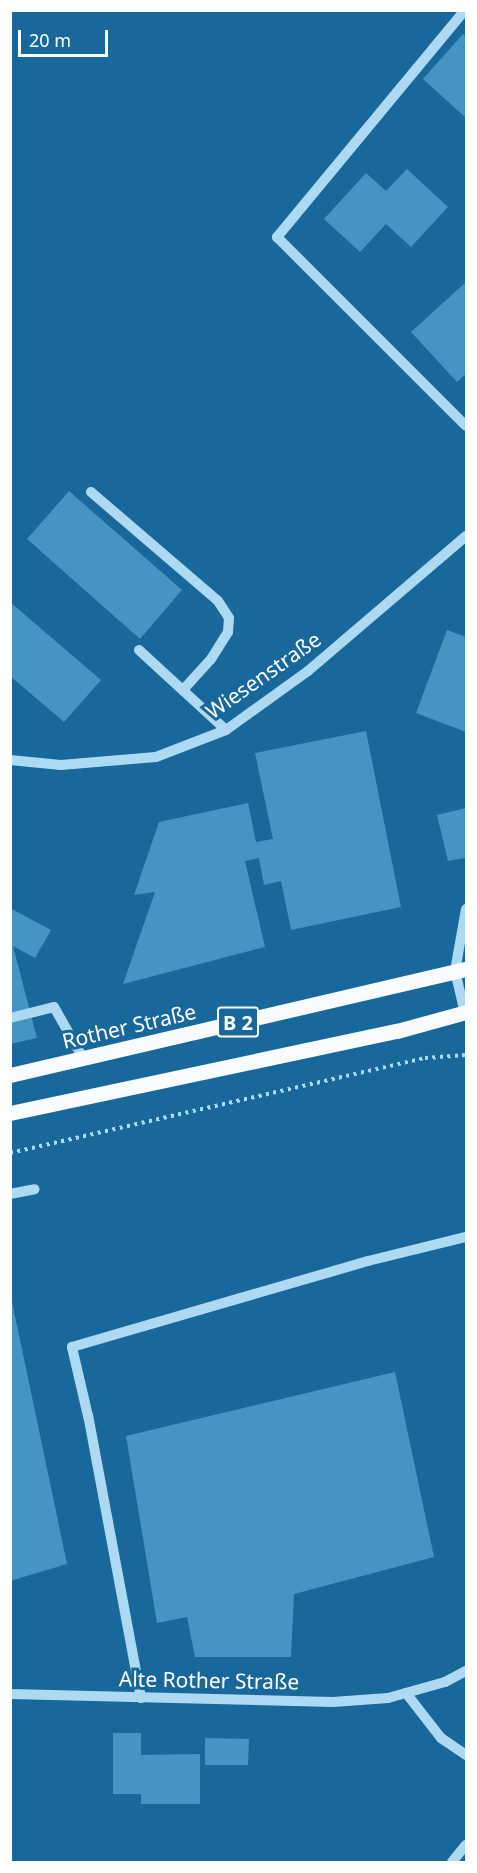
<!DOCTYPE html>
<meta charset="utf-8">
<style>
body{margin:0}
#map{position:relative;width:477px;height:1873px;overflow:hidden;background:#18689b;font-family:"Noto Sans",sans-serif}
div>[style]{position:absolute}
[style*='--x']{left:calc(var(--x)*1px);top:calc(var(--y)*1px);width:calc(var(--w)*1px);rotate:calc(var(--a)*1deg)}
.building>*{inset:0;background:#4594c3}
.path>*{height:4px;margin-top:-2px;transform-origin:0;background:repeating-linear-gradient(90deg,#aed9f2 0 3px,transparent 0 7.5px)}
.minor>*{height:10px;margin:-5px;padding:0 5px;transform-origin:5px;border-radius:5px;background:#aed9f2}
.major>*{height:15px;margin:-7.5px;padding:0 7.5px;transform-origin:7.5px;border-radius:7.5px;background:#f9fcff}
span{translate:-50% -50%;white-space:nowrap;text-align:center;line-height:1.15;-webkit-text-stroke:6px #18689b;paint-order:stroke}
.shield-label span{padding:2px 4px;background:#18689b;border:2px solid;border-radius:4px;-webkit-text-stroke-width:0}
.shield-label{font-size:20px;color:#fff;font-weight:700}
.street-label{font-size:21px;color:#fff}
.frame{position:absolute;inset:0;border:12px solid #fff;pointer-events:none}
.scale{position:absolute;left:18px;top:30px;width:90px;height:27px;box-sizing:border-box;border:3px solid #fff;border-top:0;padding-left:8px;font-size:18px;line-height:21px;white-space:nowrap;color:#fff;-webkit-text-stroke:4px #18689b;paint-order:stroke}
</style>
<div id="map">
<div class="building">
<div style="clip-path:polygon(463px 34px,466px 37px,466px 118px,423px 79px)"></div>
<div style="clip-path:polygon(407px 169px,448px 207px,411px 247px,386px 224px,360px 252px,324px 219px,366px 173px,386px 191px)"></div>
<div style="clip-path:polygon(466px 282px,466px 374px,457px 382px,411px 332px)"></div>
<div style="clip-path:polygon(69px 491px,182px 590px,140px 639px,27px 539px)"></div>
<div style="clip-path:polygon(10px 602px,101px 680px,64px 722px,10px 676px)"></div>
<div style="clip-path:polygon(447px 630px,466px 637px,466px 732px,416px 713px)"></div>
<div style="clip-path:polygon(366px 731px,401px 907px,291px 930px,281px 881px,264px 885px,259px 858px,245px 861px,265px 947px,123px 984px,155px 892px,134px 895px,159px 822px,248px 803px,256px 842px,273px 839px,255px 753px)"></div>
<div style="clip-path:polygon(466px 808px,465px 858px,448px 861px,437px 815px)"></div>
<div style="clip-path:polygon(10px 908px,51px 930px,35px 958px,13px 946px,37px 1038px,10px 1044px)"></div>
<div style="clip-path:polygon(10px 1292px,67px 1564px,10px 1581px)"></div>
<div style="clip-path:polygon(395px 1372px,434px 1557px,294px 1594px,291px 1657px,195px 1657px,187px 1617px,157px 1623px,126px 1436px)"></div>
<div style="clip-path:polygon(113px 1733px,141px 1733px,141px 1755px,200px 1754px,200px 1804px,141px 1804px,141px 1794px,113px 1794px)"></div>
<div style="clip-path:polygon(205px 1738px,249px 1739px,248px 1765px,205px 1765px)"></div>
</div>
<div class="path">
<div style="--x:10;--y:1153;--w:426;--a:-12.9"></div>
<div style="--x:425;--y:1058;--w:41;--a:-4.2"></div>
</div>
<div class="minor">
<div style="--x:465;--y:10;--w:295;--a:129.6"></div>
<div style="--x:277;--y:237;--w:267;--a:45"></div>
<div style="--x:91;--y:492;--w:167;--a:40.6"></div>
<div style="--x:218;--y:601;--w:20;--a:57"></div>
<div style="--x:229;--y:618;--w:14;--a:94"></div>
<div style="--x:228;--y:632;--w:32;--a:122"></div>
<div style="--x:211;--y:659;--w:42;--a:132.1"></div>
<div style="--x:139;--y:650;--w:118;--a:42.6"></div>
<div style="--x:10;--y:760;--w:51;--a:5.6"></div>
<div style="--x:61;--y:765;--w:95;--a:-4.8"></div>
<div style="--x:156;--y:757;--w:75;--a:-21.1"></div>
<div style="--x:226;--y:730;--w:101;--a:-35.7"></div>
<div style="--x:308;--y:671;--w:208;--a:-40.5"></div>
<div style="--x:465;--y:1013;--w:43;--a:-103.4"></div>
<div style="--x:455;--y:971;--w:63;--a:-79.9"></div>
<div style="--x:10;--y:1018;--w:45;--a:-14"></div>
<div style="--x:54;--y:1007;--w:59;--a:60.4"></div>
<div style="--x:10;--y:1194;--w:25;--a:-11"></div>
<div style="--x:406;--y:1693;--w:57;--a:52.1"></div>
<div style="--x:441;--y:1738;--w:30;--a:34"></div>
<div style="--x:10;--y:1694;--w:323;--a:1.4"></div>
<div style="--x:333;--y:1702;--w:55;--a:-4.2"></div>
<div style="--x:388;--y:1698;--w:59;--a:-15.7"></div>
<div style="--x:445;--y:1682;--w:24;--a:-28"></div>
<div style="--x:141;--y:1698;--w:287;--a:-100.6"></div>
<div style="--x:88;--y:1416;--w:71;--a:-103.1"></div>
<div style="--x:72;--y:1347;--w:308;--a:-16.2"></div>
<div style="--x:368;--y:1261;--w:101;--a:-13.8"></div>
<div style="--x:452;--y:1862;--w:22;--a:-51"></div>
</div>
<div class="major">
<div style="--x:10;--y:1075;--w:468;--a:-13.1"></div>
<div style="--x:10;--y:1113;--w:396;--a:-12"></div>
<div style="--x:397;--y:1031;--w:72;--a:-15.4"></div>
</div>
<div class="shield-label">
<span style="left:238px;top:1022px">B 2</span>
</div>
<div class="street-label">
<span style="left:263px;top:675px;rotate:-35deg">Wiesenstraße</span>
<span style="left:129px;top:1026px;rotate:-13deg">Rother Straße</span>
<span style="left:209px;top:1680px;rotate:1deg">Alte Rother Straße</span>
</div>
<div class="frame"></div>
<div class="scale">20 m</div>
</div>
